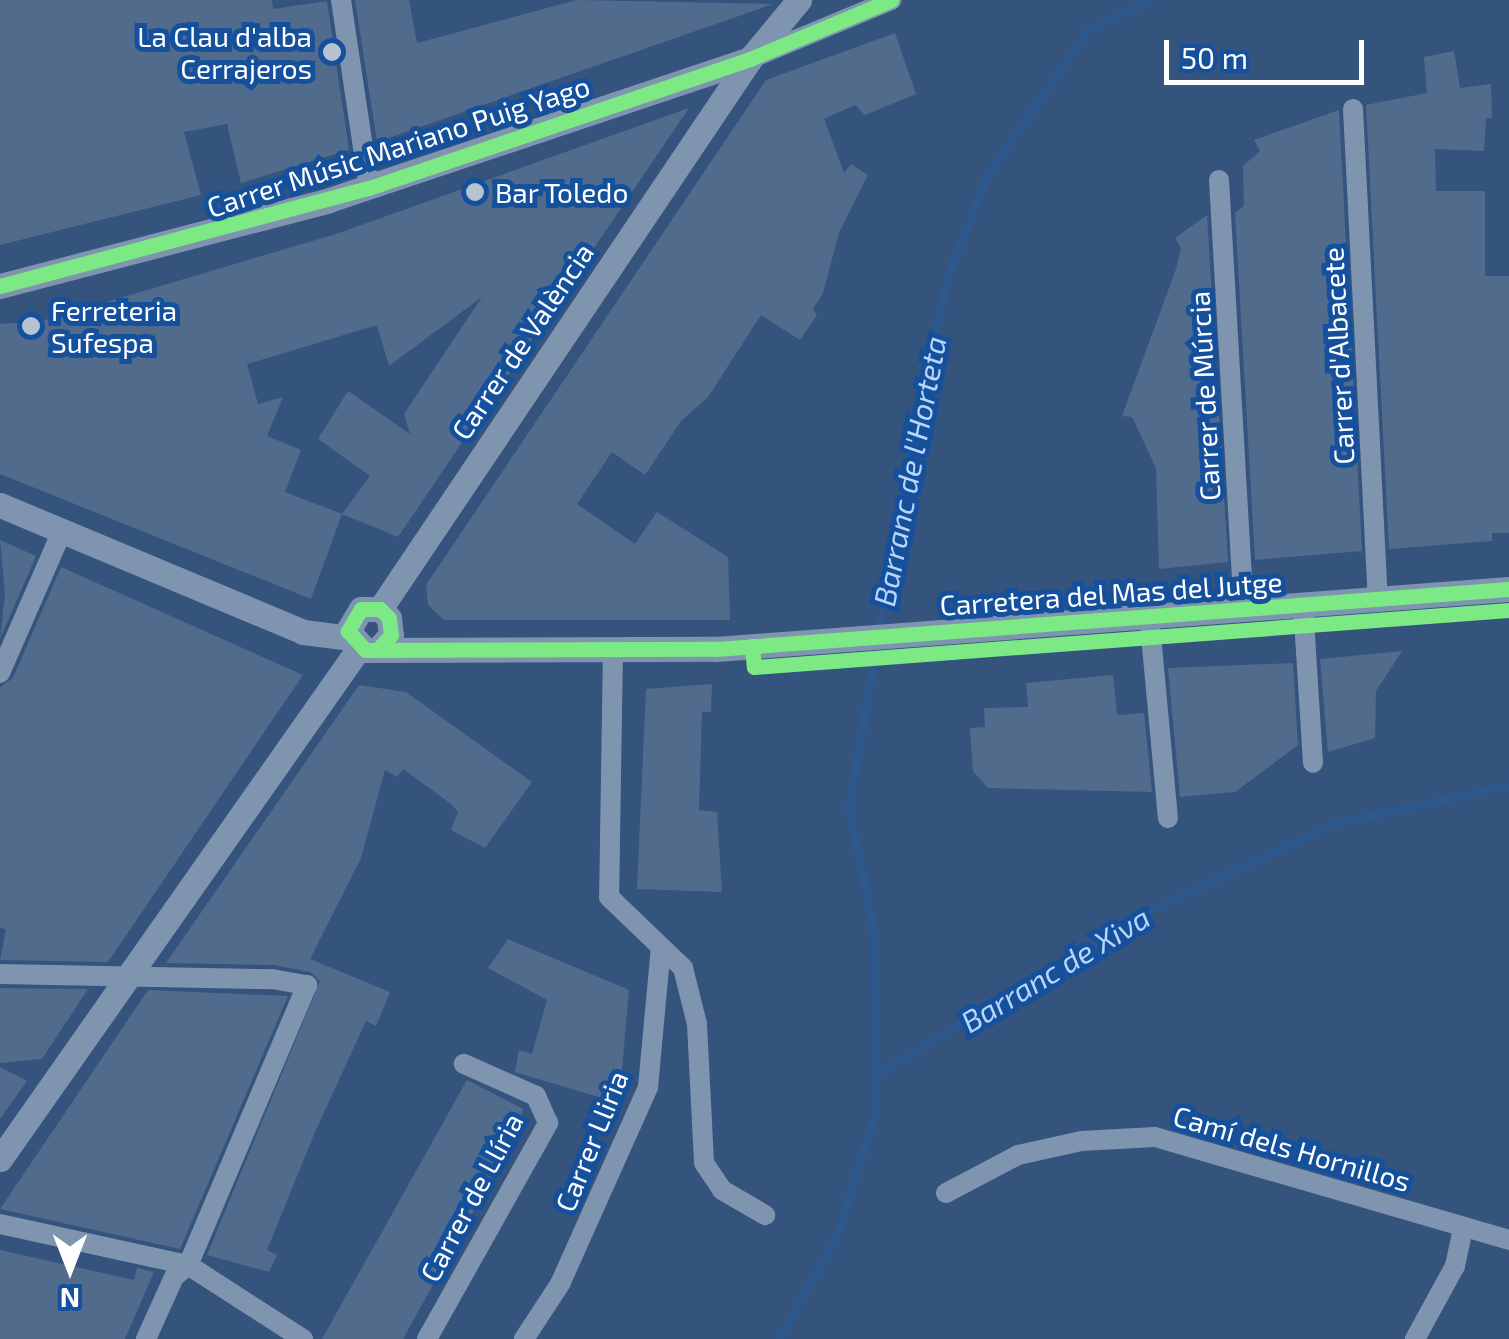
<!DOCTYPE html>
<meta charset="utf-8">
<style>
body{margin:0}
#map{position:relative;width:1509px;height:1339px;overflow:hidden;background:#34547e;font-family:"Exo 2",sans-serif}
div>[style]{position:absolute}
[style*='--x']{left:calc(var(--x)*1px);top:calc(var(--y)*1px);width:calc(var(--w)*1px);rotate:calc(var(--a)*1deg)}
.stream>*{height:8px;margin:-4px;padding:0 4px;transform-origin:4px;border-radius:4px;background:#2d588e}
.building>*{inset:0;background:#516b8c}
.minor>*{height:20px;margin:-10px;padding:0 10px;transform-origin:10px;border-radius:10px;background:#7f94af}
.tertiary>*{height:25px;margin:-12.5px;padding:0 12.5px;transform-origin:12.5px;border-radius:12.5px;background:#7f94af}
.cycleway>*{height:15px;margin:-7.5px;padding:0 7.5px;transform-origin:7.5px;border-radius:7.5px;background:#7ce984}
.dots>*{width:28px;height:28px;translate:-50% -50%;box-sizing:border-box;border:5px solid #15509d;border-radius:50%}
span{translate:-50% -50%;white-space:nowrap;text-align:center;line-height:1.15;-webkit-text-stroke:10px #15509d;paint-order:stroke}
.poi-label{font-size:28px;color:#fff}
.right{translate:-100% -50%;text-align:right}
.left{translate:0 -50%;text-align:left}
.street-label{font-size:28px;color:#fff}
.water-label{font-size:30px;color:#b8d6f9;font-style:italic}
.north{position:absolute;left:20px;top:1219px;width:100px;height:100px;-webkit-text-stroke:8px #15509d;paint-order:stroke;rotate:180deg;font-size:28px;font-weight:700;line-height:40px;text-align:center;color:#fff}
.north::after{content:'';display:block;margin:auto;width:35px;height:45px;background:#fff;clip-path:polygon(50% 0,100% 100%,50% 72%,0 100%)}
.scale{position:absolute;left:1164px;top:40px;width:200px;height:45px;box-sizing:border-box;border:5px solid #fff;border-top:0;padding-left:12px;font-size:30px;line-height:35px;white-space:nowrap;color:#fff;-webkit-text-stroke:8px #15509d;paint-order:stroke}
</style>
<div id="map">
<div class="stream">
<div style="--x:875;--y:1076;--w:305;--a:-31.2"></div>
<div style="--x:1136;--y:918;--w:219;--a:-25.4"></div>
<div style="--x:1334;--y:824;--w:179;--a:-12.3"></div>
<div style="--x:780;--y:1339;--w:119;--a:-60.9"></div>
<div style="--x:838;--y:1235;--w:126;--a:-72.9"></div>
<div style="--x:875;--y:1115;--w:186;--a:-90.3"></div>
<div style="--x:874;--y:929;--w:125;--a:-101.6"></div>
<div style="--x:849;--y:807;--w:387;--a:-80.3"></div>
<div style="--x:914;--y:425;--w:155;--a:-76.9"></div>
<div style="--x:949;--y:274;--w:109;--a:-68.4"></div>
<div style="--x:989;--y:173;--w:174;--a:-55"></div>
<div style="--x:1089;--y:30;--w:70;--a:-25.5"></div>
</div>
<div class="building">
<div style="clip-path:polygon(0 0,272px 0,273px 9px,327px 1px,349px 150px,241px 183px,227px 124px,184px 132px,201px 195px,0 245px)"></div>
<div style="clip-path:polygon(355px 0,409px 0,417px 43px,577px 0,773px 4px,377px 142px)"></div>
<div style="clip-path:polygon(895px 33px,916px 94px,865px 115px,855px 105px,824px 119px,844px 173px,851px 164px,868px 175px,839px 233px,823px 293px,813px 309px,817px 315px,800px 340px,761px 315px,708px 397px,681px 421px,645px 475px,612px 452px,577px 504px,635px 544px,657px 512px,728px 557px,730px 620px,444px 620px,428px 605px,426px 585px,766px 80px)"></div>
<div style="clip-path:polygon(1454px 51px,1460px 88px,1491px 84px,1492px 118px,1486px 119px,1484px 151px,1435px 149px,1436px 191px,1485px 191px,1485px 276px,1509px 276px,1509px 533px,1492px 533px,1492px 541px,1389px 549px,1366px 105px,1427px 93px,1424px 57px)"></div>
<div style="clip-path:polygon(689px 108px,398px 537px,342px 514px,370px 476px,318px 439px,348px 391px,410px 434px,404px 414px,482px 297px,389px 366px,377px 325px,247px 364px,258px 404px,283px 397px,267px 436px,301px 450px,285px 492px,342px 514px,311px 599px,0 474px,0 324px,42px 321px,336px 234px)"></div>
<div style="clip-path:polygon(1339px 110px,1362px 551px,1255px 560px,1235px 213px,1244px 206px,1243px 166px,1260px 151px,1254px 140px)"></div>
<div style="clip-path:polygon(1207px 215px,1228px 562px,1159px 569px,1156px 468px,1132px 417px,1122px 416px,1176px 269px,1181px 248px,1175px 238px)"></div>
<div style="clip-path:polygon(0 540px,36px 556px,0 639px,5px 593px)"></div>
<div style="clip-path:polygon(61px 567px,303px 675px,108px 962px,0 960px,6px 929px,0 928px,0 687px,13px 678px)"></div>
<div style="clip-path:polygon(1402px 651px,1376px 691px,1375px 738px,1328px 752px,1320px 659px)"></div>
<div style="clip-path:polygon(1293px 663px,1298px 745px,1235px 792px,1180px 797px,1168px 668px)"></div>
<div style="clip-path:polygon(1113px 675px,1117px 715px,1144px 713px,1152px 792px,988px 788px,973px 771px,970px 728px,985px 727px,984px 708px,1028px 707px,1026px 683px)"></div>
<div style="clip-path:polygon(712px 684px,711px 712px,702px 712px,699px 810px,717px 812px,722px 892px,637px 889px,646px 689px)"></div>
<div style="clip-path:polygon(359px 685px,406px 692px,532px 782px,485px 848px,451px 830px,458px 812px,451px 804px,403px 769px,397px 777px,385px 770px,361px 858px,310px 959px,390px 992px,376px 1026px,366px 1021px,315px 1132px,267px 1250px,277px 1255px,269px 1272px,207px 1255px,320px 981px,310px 972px,274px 965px,166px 963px)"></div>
<div style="clip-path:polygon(508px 939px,629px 990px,619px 1103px,515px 1072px,519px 1050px,532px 1054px,547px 1000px,488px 968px)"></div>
<div style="clip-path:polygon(0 988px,88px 989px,42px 1059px,0 1063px)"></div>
<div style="clip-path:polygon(148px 990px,288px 996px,180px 1249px,0 1209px)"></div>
<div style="clip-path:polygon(0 1067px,27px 1081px,0 1119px)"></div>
<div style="clip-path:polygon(467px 1080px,523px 1109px,520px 1127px,403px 1339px,322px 1339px)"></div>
<div style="clip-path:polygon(0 1250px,134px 1280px,137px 1268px,154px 1272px,125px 1339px,0 1339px)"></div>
</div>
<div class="minor">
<div style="--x:341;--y:0;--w:190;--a:81.5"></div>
<div style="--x:752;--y:58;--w:151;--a:-22.6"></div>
<div style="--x:1353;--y:109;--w:492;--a:87.1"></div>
<div style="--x:1219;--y:180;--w:429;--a:86.7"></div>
<div style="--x:1303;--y:604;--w:159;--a:86.4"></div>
<div style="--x:1149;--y:614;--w:205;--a:84.7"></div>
<div style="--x:613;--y:649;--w:248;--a:90.9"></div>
<div style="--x:609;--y:897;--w:103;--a:43.8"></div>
<div style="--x:683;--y:968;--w:58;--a:76"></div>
<div style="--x:697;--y:1024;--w:139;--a:87.1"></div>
<div style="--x:704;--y:1163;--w:32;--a:56"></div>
<div style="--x:722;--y:1190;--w:50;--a:30.2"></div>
<div style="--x:0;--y:673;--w:155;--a:-66.4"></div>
<div style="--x:0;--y:974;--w:272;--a:1.1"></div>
<div style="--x:272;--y:979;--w:36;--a:10"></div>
<div style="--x:307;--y:985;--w:304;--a:113"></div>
<div style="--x:188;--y:1265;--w:18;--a:139"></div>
<div style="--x:174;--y:1277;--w:68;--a:114.3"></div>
<div style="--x:946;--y:1193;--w:81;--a:-27.8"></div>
<div style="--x:1018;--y:1155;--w:65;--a:-12.5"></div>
<div style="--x:1081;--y:1141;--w:74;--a:-3.1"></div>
<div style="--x:1155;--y:1137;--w:369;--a:16.2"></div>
<div style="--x:0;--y:1224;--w:192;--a:12.3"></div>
<div style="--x:188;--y:1265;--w:137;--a:32.8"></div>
<div style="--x:427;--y:1339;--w:248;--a:-60.7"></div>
<div style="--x:548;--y:1123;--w:30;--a:-114"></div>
<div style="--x:536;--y:1096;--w:79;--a:-156"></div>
<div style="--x:524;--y:1339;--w:66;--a:-56.8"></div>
<div style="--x:560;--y:1284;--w:216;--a:-65.9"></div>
<div style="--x:648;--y:1087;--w:140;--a:-84.7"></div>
<div style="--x:1415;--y:1339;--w:83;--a:-61.3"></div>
<div style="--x:1455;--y:1266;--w:40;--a:-78"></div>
</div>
<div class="tertiary">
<div style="--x:0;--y:286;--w:340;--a:-14.6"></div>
<div style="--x:329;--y:200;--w:444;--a:-18.5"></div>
<div style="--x:0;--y:505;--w:329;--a:22.7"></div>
<div style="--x:303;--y:632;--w:47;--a:7.3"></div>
<div style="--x:380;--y:609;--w:663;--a:-56.07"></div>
<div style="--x:750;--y:59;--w:77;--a:-50.3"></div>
<div style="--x:378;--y:649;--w:19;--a:-47"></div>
<div style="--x:391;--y:635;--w:17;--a:-97"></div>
<div style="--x:389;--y:618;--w:13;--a:-135"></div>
<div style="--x:380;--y:609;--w:19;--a:180"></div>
<div style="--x:361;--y:609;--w:26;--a:121"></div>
<div style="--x:348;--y:631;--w:25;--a:48"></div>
<div style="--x:365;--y:650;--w:351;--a:-0.2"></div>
<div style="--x:716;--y:649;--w:795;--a:-4.33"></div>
<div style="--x:0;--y:1159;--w:625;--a:-54.91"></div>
</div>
<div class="cycleway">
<div style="--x:0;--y:286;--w:382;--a:-14.9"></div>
<div style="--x:369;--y:188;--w:402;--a:-18.7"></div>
<div style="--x:750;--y:59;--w:153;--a:-22.7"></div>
<div style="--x:752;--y:646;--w:21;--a:85"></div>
<div style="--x:754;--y:667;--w:757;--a:-4.32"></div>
<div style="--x:378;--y:649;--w:19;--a:-47"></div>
<div style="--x:391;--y:635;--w:17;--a:-97"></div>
<div style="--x:389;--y:618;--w:13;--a:-135"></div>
<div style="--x:380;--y:609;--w:19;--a:180"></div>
<div style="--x:361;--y:609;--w:26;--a:121"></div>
<div style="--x:348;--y:631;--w:25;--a:48"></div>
<div style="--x:365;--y:650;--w:351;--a:-0.2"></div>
<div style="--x:716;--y:649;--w:795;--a:-4.33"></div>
</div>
<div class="dots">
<div style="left:332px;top:52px;background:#b8c3d2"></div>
<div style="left:475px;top:192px;background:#b8c3d2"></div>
<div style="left:31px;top:326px;background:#b8c3d2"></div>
</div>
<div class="poi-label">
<span class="right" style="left:312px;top:52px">La Clau d'alba<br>Cerrajeros</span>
<span class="left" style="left:495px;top:192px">Bar Toledo</span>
<span class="left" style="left:51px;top:326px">Ferreteria<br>Sufespa</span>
</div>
<div class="street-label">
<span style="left:398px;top:146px;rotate:-18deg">Carrer Músic Mariano Puig Yago</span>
<span style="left:522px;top:341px;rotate:-56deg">Carrer de València</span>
<span style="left:1338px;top:356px;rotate:-93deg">Carrer d'Albacete</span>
<span style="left:1204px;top:396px;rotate:-93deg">Carrer de Múrcia</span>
<span style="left:1111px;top:593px;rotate:-4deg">Carretera del Mas del Jutge</span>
<span style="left:591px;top:1141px;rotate:-68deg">Carrer Lliria</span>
<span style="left:1292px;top:1148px;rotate:16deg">Camí dels Hornillos</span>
<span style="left:471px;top:1197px;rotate:-62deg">Carrer de Llíria</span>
</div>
<div class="water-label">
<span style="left:909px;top:471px;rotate:-79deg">Barranc de l'Horteta</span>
<span style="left:1055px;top:969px;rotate:-31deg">Barranc de Xiva</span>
</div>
<div class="north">N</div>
<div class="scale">50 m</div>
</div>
